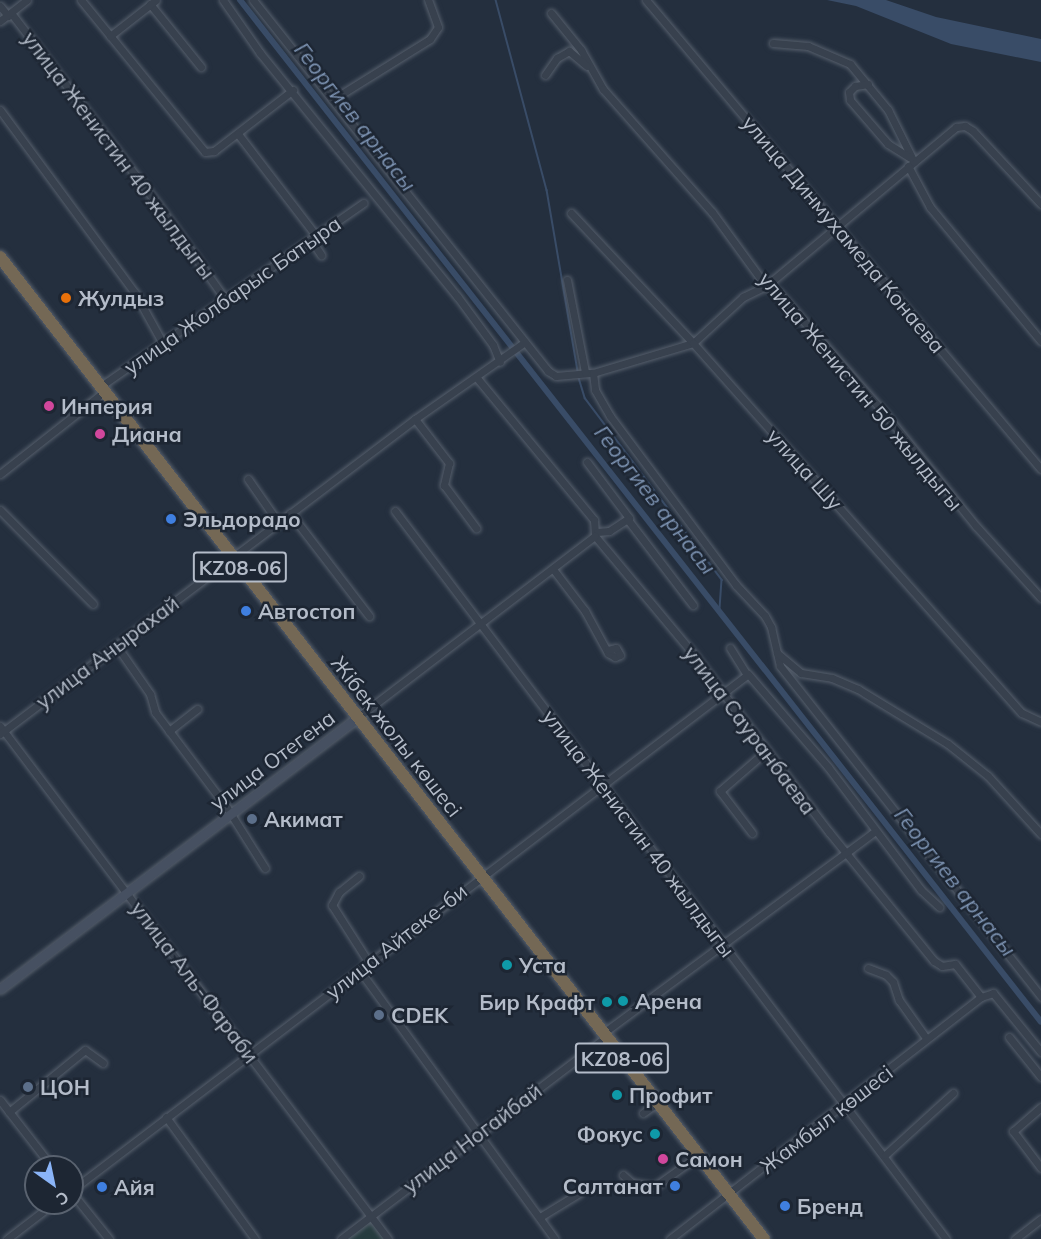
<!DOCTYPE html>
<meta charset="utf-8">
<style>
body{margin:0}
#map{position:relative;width:1041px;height:1239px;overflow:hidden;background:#242f3e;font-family:Mulish,sans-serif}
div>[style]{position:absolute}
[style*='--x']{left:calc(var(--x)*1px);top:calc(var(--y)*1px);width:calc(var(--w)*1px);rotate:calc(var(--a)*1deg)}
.green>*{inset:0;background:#263c3f}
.water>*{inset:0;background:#394c67}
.stream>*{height:1.5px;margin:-0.75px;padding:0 0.75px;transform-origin:0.75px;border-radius:0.75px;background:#394c67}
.canal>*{height:6px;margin:-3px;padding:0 3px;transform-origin:3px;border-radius:3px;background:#394c67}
.roads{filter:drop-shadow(0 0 2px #565f6c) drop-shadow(0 0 2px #565f6c)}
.street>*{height:7px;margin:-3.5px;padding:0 3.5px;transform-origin:3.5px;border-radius:3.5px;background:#38414e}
.secondary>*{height:9px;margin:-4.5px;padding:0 4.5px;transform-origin:4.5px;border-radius:4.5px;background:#465061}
.highway>*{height:12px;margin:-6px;padding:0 6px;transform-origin:6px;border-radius:6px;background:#746855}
.dots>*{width:16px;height:16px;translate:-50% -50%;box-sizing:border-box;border:3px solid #1d2633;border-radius:50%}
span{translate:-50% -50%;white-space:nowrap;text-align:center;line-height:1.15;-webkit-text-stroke:5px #1d2633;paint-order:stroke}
.shield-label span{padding:2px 4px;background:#1d2633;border:2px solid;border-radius:4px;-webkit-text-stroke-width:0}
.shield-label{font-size:20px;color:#b4bcc9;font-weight:700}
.street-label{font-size:21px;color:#b4bcc9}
.poi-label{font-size:21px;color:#b4bcc9;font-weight:700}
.left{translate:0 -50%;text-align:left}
.right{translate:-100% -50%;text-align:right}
.water-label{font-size:22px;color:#7c92b1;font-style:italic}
.north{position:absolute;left:24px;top:1155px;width:60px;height:60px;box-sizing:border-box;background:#1d2633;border:2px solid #59626f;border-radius:50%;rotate:147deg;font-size:16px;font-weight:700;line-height:24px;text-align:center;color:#b4bcc9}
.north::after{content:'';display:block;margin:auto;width:21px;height:27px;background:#8ab4f8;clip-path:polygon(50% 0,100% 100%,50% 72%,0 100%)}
</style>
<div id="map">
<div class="green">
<div style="clip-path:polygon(370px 1220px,385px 1239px,345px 1239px)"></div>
</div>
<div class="water">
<div style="clip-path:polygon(827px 0,886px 0,936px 17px,1041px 39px,1041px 62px,951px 44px,856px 6px)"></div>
</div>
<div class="stream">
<div style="--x:496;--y:0;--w:197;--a:75"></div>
<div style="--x:547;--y:190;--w:184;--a:80.3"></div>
<div style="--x:579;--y:378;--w:21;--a:73"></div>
<div style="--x:585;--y:398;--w:228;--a:53"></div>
<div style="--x:722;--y:580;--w:32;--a:94"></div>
</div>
<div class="canal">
<div style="--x:240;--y:0;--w:1298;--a:51.91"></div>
</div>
<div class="roads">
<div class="street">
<div style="--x:81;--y:0;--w:196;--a:50.8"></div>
<div style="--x:205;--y:152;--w:9;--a:-6"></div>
<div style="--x:214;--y:151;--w:100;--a:-37.7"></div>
<div style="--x:223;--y:0;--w:65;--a:55.1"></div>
<div style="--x:260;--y:53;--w:313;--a:51"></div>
<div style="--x:457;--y:296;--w:61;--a:53.7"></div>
<div style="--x:493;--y:345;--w:18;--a:68"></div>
<div style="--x:253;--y:0;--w:474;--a:51.5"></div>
<div style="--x:548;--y:371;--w:9;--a:32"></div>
<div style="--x:556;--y:376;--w:37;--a:-5"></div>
<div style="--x:593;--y:373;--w:104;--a:-16.7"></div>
<div style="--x:693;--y:343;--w:68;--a:-42.6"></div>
<div style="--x:743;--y:297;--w:25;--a:-26"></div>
<div style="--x:766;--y:286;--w:248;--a:-39.9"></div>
<div style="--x:956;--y:127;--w:9;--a:-6"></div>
<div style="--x:965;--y:126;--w:9;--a:32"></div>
<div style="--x:973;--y:131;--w:100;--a:47"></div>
<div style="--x:646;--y:0;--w:613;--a:49.9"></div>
<div style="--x:150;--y:4;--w:81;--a:51"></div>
<div style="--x:0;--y:6;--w:13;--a:51"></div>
<div style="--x:11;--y:13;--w:243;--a:52.5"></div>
<div style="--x:159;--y:206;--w:114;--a:54.6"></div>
<div style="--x:551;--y:13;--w:48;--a:51"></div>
<div style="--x:581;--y:50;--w:45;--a:60.6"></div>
<div style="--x:603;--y:89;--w:164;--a:48.5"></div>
<div style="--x:712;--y:212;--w:92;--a:53.9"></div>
<div style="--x:766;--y:286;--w:13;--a:27"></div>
<div style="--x:778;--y:292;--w:164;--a:48.7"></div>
<div style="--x:886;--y:415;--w:143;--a:51"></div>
<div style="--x:976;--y:526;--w:97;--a:47.9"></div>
<div style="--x:0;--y:21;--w:34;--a:-38"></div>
<div style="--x:110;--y:36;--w:58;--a:-38"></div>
<div style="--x:773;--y:43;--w:35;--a:5"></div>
<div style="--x:808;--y:46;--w:46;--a:23.2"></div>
<div style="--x:850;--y:64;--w:60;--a:50.4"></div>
<div style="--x:888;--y:110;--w:58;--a:63.4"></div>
<div style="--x:545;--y:75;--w:21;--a:-55"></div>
<div style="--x:557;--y:58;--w:14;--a:-30"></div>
<div style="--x:569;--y:51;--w:23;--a:40"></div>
<div style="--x:868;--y:84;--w:13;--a:171"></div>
<div style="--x:855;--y:86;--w:8;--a:135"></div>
<div style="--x:849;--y:92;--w:8;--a:83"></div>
<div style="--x:850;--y:100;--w:58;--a:49.2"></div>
<div style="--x:888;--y:144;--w:26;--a:32"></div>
<div style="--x:332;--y:100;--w:115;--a:-31.9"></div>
<div style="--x:430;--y:39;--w:14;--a:-56"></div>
<div style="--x:438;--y:27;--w:29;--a:-110"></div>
<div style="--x:0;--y:110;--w:227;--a:53.6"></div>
<div style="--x:135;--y:293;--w:56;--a:61.1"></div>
<div style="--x:238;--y:134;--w:130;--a:52.5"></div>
<div style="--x:908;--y:166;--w:47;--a:61.8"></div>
<div style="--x:930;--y:207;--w:174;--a:50.4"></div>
<div style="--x:571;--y:213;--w:178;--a:46.8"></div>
<div style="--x:693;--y:343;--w:495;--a:48.4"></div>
<div style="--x:1022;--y:713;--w:21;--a:25"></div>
<div style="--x:312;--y:241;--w:17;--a:57"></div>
<div style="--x:567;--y:280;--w:94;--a:78.9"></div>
<div style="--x:593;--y:373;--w:17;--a:83"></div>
<div style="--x:595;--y:390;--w:30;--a:60"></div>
<div style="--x:610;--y:416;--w:211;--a:53.3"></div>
<div style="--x:736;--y:585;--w:42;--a:46.9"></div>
<div style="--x:765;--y:616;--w:13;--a:61"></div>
<div style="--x:771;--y:627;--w:40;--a:77"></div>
<div style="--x:780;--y:666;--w:422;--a:51.7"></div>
<div style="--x:477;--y:378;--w:184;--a:50.5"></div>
<div style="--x:594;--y:520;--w:16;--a:86"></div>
<div style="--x:101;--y:386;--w:320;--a:-34.9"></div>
<div style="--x:415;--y:419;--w:56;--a:52.3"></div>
<div style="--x:449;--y:463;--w:23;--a:103"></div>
<div style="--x:444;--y:485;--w:54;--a:53.3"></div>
<div style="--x:587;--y:462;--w:70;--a:53.1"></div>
<div style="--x:629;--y:518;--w:24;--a:147"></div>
<div style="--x:609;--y:531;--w:12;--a:175"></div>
<div style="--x:0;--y:474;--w:134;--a:-38.3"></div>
<div style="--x:248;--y:479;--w:52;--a:55.1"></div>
<div style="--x:0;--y:510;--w:132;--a:45.3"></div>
<div style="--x:395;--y:511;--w:913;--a:52.88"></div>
<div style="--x:290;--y:513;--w:130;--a:52.5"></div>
<div style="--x:628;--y:520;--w:107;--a:52.6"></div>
<div style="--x:595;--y:536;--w:155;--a:50.2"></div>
<div style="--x:694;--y:655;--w:223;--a:52.7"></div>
<div style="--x:829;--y:832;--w:166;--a:50.9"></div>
<div style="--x:934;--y:961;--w:9;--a:32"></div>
<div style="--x:942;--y:966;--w:13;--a:-9"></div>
<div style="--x:955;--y:964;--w:42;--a:51.8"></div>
<div style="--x:553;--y:569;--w:53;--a:52.7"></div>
<div style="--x:585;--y:611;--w:48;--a:61.3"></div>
<div style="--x:608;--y:653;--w:8;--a:30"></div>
<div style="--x:615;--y:657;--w:5;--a:-22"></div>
<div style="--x:620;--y:655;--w:8;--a:-120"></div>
<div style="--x:616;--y:648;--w:8;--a:166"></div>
<div style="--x:116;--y:645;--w:60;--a:55.2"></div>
<div style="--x:150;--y:694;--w:19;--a:74"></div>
<div style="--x:155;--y:712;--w:120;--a:53.1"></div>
<div style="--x:227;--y:808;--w:71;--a:57.7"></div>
<div style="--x:777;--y:653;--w:31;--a:40"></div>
<div style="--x:801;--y:673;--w:31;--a:9"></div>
<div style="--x:832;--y:678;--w:28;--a:23"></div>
<div style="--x:858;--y:689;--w:105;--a:31.4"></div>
<div style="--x:948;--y:744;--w:51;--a:38.7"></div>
<div style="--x:988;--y:776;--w:79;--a:47.6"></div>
<div style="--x:748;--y:674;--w:123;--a:49.3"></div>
<div style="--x:828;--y:767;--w:154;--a:52.9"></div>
<div style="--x:921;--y:890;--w:25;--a:43"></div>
<div style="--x:358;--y:717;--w:298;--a:-37.4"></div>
<div style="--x:0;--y:726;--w:643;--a:52.9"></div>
<div style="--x:169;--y:731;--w:36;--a:-38"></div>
<div style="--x:0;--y:734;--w:521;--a:-37.2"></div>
<div style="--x:415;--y:419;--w:134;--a:-35"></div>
<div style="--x:752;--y:833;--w:53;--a:-127.3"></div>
<div style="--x:720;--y:791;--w:61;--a:-41"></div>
<div style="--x:359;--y:876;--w:26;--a:141"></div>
<div style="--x:339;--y:892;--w:15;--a:118"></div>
<div style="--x:332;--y:905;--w:69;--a:57.5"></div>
<div style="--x:868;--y:968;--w:19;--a:21"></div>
<div style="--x:886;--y:975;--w:10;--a:45"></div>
<div style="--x:893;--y:982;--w:19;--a:72"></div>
<div style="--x:899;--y:1000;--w:47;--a:54.6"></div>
<div style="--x:360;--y:971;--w:331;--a:54"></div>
<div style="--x:602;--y:1034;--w:340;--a:-36.6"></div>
<div style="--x:1009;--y:1037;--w:51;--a:51.3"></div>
<div style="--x:0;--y:1100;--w:85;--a:52.2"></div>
<div style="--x:1041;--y:1107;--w:37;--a:139"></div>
<div style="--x:1013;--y:1131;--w:46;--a:52.9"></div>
<div style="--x:9;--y:1112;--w:98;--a:-39.2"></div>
<div style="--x:85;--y:1050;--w:22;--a:36"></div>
<div style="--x:643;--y:1113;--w:19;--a:-36"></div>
<div style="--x:166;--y:1117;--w:151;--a:53.9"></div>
<div style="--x:885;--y:1155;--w:92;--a:-42.4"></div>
<div style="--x:623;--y:1175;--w:12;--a:42"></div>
<div style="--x:632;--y:1183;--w:22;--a:10"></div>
<div style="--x:654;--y:1187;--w:55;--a:-35.4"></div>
<div style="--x:72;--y:1190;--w:849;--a:-37.34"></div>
<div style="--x:747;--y:675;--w:32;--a:-122"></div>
<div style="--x:72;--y:1193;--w:59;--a:51.2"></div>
<div style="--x:540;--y:1217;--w:46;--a:-31.6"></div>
<div style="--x:7;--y:1239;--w:59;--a:-37.5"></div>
<div style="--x:341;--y:1239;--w:332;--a:-37.3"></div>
<div style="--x:670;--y:1239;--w:394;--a:-37.9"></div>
<div style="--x:981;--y:997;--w:13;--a:-18"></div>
<div style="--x:993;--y:993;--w:76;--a:50.9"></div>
<div style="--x:1015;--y:1239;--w:33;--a:-38"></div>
</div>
<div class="secondary">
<div style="--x:0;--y:989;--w:450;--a:-37.2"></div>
</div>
<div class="highway">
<div style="--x:0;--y:257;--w:1244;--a:52.12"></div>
</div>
</div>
<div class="dots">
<div style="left:66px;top:298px;background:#e8710a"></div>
<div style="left:49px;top:406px;background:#d1479c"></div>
<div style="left:100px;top:434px;background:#d1479c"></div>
<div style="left:171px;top:519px;background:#3f7fe0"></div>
<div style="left:246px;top:611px;background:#3f7fe0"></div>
<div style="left:252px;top:819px;background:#5c6f8a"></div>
<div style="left:507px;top:965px;background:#0f9aa8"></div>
<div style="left:623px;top:1001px;background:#0f9aa8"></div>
<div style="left:607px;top:1002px;background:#0f9aa8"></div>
<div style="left:379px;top:1015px;background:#5c6f8a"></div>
<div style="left:28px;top:1087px;background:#5c6f8a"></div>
<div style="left:617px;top:1095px;background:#0f9aa8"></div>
<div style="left:655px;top:1134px;background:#0f9aa8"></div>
<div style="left:663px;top:1159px;background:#d1479c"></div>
<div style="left:675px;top:1186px;background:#3f7fe0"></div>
<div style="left:102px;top:1187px;background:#3f7fe0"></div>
<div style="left:785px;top:1206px;background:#3f7fe0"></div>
</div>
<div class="shield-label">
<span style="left:240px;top:567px">KZ08-06</span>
<span style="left:622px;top:1058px">KZ08-06</span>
</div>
<div class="street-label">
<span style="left:119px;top:155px;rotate:53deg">улица Женистин 40 жылдыгы</span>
<span style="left:844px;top:234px;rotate:50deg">улица Динмухамеда Конаева</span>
<span style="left:232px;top:295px;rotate:-35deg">улица Жолбарыс Батыра</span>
<span style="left:861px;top:391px;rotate:50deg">улица Женистин 50 жылдыгы</span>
<span style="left:805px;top:469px;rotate:48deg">улица Шу</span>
<span style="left:107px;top:652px;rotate:-37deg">улица Анырахай</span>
<span style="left:750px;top:730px;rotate:53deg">улица Сауранбаева</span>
<span style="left:397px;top:736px;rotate:52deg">Жібек жолы көшесі</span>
<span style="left:272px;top:760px;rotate:-37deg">улица Отегена</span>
<span style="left:639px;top:833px;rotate:53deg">улица Женистин 40 жылдыгы</span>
<span style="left:396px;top:941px;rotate:-38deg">улица Айтеке-би</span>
<span style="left:195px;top:982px;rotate:53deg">улица Аль-Фараби</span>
<span style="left:826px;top:1119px;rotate:-38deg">Жамбыл көшесі</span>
<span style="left:472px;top:1138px;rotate:-37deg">улица Ногайбай</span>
</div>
<div class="poi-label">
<span class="left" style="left:78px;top:298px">Жулдыз</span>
<span class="left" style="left:61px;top:406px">Инперия</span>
<span class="left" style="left:112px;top:434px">Диана</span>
<span class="left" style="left:183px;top:519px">Эльдорадо</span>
<span class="left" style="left:258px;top:611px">Автостоп</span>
<span class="left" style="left:264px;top:819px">Акимат</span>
<span class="left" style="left:519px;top:965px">Уста</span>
<span class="left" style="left:635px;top:1001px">Арена</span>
<span class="right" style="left:595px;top:1002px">Бир Крафт</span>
<span class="left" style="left:391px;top:1015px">CDEK</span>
<span class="left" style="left:40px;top:1087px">ЦОН</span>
<span class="left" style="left:629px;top:1095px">Профит</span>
<span class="right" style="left:643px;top:1134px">Фокус</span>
<span class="left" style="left:675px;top:1159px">Самон</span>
<span class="right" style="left:663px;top:1186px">Салтанат</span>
<span class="left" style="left:114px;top:1187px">Айя</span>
<span class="left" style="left:797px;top:1206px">Бренд</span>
</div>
<div class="water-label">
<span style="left:355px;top:117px;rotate:52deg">Георгиев арнасы</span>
<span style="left:655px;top:500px;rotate:52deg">Георгиев арнасы</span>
<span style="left:955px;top:882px;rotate:52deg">Георгиев арнасы</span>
</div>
<div class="north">С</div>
</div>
